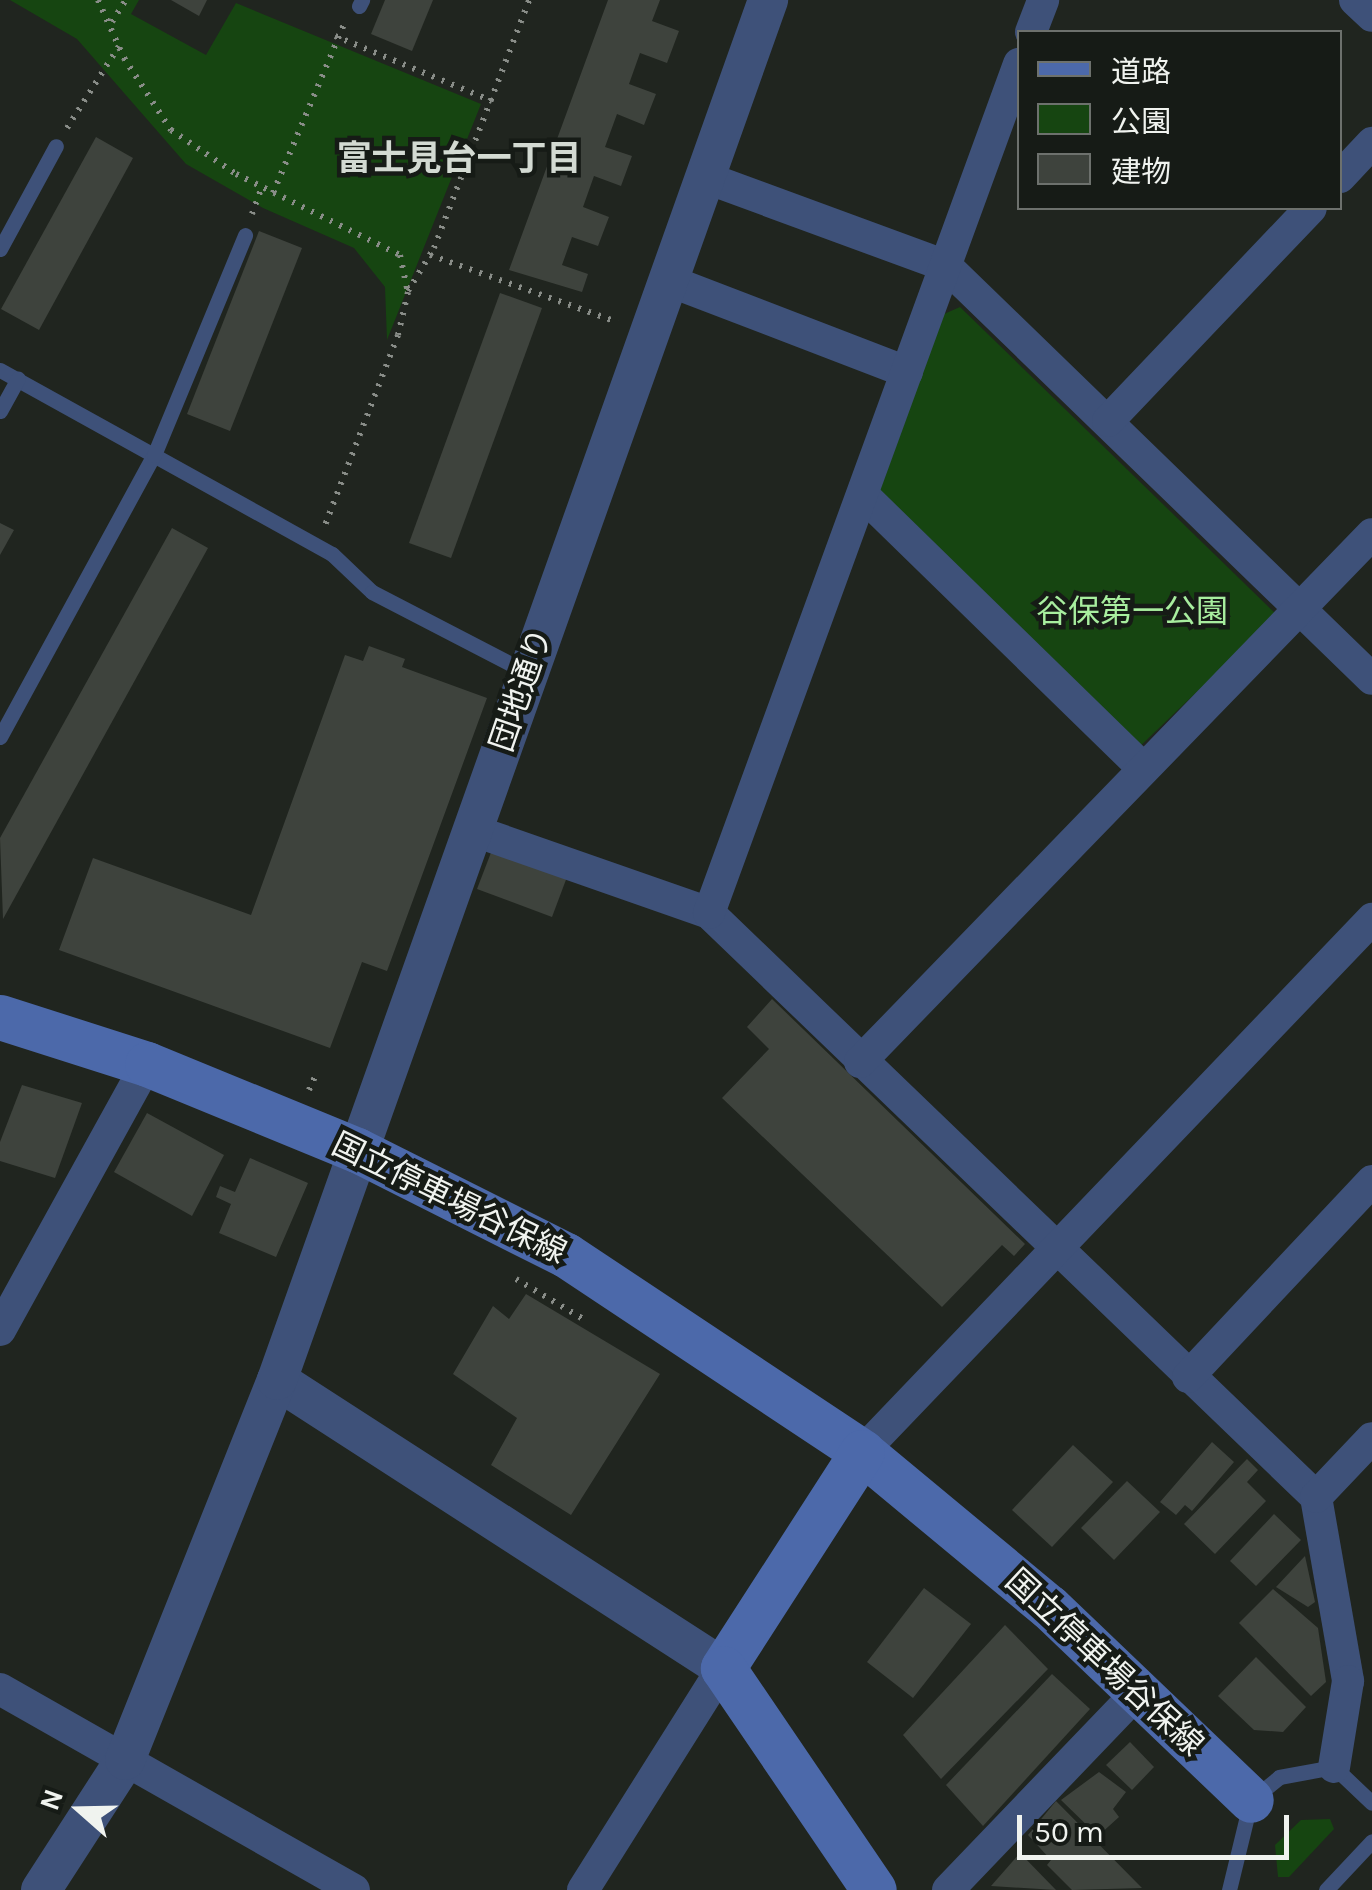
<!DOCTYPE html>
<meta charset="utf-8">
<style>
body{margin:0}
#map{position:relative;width:1372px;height:1890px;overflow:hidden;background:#20251f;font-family:Karla,"Noto Sans JP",sans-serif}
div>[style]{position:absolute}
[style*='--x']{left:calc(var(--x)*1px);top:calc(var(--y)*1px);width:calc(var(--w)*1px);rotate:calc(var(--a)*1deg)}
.green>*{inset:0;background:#164511}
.building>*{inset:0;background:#3e433d}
.path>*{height:6px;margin-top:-3px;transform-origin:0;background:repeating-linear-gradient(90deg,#898d88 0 2.5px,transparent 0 10.5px)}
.service>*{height:15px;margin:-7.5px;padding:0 7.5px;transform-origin:7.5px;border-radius:7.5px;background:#3e5179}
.minor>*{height:32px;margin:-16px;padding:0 16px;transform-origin:16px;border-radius:16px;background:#3e5179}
.tertiary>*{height:40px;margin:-20px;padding:0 20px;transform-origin:20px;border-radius:20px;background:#3e5179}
.secondary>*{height:45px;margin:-22.5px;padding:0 22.5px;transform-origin:22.5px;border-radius:22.5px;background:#4c69aa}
span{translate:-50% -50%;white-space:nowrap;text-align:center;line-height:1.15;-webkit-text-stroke:9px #161b16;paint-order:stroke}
.park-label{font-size:32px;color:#a8ee9f}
.street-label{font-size:32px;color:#f0f3ef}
.neighbourhood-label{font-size:35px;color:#d3dad2;font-weight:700}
.legend{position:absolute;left:1017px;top:30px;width:325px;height:180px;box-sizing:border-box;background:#161b16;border:2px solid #6d716d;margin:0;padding:12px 18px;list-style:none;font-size:30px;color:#f0f3ef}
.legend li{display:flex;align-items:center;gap:20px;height:50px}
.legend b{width:50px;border:2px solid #6d716d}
.north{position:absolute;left:30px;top:1760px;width:100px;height:100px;-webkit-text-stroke:8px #161b16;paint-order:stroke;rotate:290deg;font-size:28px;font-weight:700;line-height:40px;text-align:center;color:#f0f3ef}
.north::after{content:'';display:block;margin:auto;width:35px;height:45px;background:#f0f3ef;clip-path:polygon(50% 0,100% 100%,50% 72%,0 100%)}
.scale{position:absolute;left:1017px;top:1815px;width:272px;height:45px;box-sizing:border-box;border:5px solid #f0f3ef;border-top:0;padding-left:12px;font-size:30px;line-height:35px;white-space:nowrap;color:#f0f3ef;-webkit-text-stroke:8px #161b16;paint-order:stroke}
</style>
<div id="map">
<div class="green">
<div style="clip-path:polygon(10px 0,139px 0,131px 14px,206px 55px,236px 3px,481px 104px,387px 340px,385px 287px,354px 248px,263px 208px,186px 164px,77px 39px)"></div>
<div style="clip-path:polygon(960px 307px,1277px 615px,1133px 753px,880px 490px,944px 314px)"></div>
<div style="clip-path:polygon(1330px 1819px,1334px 1829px,1289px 1877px,1278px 1877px,1275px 1845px,1301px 1820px)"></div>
</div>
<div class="building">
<div style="clip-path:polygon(171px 0,207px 0,199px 16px)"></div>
<div style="clip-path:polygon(385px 0,433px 0,412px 51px,371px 34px)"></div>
<div style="clip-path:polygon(608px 0,660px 0,652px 21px,679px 31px,667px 63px,640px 53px,629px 84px,656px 94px,644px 125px,617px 114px,605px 147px,632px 156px,621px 186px,594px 176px,583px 207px,609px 217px,598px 246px,572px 237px,562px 265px,588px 274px,582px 292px,509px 270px)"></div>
<div style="clip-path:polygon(96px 137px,133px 158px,39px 330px,1px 309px)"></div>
<div style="clip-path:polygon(259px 231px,302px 248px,230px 431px,187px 414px)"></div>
<div style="clip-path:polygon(500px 293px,542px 308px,451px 558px,409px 543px)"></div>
<div style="clip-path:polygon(0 523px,14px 530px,0 555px)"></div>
<div style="clip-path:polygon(172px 528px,208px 548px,3px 919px,0 838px)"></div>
<div style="clip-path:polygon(369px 646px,405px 659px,402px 667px,487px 698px,387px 971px,362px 962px,330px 1048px,59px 950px,93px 858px,251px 915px,345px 655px,363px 661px)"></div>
<div style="clip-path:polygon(492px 850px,567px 877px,552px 917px,477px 889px)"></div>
<div style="clip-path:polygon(772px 999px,1025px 1244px,1014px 1256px,1002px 1245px,942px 1307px,722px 1098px,769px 1049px,747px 1027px)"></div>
<div style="clip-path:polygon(22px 1085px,82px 1103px,55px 1178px,0 1161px,0 1142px)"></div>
<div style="clip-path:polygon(147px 1113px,224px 1155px,192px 1216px,114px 1172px)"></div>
<div style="clip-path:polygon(250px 1158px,308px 1183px,276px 1257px,219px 1233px,231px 1204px,216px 1197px,220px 1186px,235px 1192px)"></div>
<div style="clip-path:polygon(526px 1294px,660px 1374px,571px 1515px,491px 1465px,517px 1418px,453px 1374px,493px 1306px,509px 1319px)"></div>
<div style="clip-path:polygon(1212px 1442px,1234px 1462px,1192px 1511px,1185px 1505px,1176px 1515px,1160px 1502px)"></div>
<div style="clip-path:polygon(1073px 1445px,1113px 1482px,1052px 1547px,1012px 1510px)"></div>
<div style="clip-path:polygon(1247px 1459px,1258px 1470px,1247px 1482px,1266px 1501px,1215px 1554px,1184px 1524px)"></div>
<div style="clip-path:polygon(1127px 1481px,1160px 1512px,1114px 1560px,1081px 1528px)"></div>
<div style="clip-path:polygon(1274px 1514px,1301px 1540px,1256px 1586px,1230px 1561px)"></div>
<div style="clip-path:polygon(1305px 1556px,1315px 1602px,1308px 1607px,1276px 1587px)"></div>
<div style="clip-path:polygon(924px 1588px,971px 1624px,913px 1698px,867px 1662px)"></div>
<div style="clip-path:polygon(1273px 1589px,1318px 1628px,1326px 1682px,1311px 1696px,1239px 1623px)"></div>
<div style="clip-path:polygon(1005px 1625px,1048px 1669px,941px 1779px,903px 1735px)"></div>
<div style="clip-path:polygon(1256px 1657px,1306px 1707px,1283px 1732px,1254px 1730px,1218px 1696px)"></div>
<div style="clip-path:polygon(1052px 1674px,1090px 1709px,983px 1826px,946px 1785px)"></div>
<div style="clip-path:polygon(1130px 1742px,1154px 1767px,1132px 1790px,1106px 1765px)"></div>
<div style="clip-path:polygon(1099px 1772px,1126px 1792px,1113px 1809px,1119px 1817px,1098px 1836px,1061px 1800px)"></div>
<div style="clip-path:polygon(1056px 1801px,1142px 1888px,1072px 1890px,1047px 1865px,1051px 1860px,1028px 1835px)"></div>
<div style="clip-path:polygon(1020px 1853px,1056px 1890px,991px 1886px)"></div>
</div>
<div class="path">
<div style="--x:98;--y:0;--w:64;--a:65.9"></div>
<div style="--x:124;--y:58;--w:86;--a:56.9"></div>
<div style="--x:171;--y:130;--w:78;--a:34.1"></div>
<div style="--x:236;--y:174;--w:183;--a:26.3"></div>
<div style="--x:400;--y:255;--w:38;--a:78"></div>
<div style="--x:408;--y:292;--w:44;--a:103.1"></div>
<div style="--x:398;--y:335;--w:204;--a:111"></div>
<div style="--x:112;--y:22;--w:26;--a:-58"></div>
<div style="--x:335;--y:36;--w:170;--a:22.5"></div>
<div style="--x:67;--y:128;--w:97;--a:-57.6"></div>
<div style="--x:273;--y:193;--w:183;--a:-67.2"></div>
<div style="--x:252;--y:214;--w:29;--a:-70"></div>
<div style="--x:430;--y:255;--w:199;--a:19.7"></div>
<div style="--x:408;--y:291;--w:50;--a:-58.8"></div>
<div style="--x:434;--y:248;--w:266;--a:-69"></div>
<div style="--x:309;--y:1090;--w:17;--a:-66"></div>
<div style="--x:516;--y:1279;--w:78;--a:30.8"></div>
</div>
<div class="service">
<div style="--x:359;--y:6;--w:7;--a:-63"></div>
<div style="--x:0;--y:249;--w:117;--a:-61.5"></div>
<div style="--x:0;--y:370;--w:380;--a:29"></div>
<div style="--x:332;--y:554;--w:55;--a:43.5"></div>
<div style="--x:372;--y:592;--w:176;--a:27.4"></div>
<div style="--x:0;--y:411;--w:37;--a:-61"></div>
<div style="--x:0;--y:737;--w:321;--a:-61.4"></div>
<div style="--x:154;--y:455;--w:238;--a:-67.5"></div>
<div style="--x:1229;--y:1890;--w:93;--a:-76.3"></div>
<div style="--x:1251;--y:1800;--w:36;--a:-39"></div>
<div style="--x:1279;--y:1777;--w:56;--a:-10.3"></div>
<div style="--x:1334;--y:1767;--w:52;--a:43.5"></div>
<div style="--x:1326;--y:1890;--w:67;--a:-46.8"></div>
</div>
<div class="minor">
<div style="--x:1355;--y:0;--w:23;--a:43"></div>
<div style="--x:1031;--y:32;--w:34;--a:-69"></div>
<div style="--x:704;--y:177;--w:258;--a:20.2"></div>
<div style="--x:946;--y:266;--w:593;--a:44.11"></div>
<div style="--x:1340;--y:177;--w:47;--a:-46.7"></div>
<div style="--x:667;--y:280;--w:257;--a:21"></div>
<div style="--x:1108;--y:421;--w:294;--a:-46.4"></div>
<div style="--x:863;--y:495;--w:392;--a:44.3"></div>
<div style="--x:472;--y:830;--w:251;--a:19.3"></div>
<div style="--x:709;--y:913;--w:842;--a:43.89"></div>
<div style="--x:1316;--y:1497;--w:187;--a:80.1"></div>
<div style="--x:1348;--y:1681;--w:87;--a:99.2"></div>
<div style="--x:709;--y:913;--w:904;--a:-69.94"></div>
<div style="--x:860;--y:1062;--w:735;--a:-45.88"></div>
<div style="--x:0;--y:1330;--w:304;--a:-61.1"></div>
<div style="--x:1188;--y:1377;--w:269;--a:-46.8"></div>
<div style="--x:862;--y:1452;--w:738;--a:-46.26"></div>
<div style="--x:1316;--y:1497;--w:81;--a:-46.5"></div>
<div style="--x:0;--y:1689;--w:407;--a:29.6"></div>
<div style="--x:583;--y:1890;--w:262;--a:-57.8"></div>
<div style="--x:948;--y:1890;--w:274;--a:-46.2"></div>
</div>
<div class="tertiary">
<div style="--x:277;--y:1380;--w:531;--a:32.85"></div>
<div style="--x:41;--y:1890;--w:155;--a:-57.1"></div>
<div style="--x:125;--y:1760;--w:409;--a:-68.2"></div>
<div style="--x:277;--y:1380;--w:1465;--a:-70.41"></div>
</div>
<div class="secondary">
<div style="--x:0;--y:1017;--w:154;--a:17.7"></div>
<div style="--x:147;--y:1064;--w:227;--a:22.3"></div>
<div style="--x:357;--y:1150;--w:234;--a:26.7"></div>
<div style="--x:566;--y:1255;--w:356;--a:33.6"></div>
<div style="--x:862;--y:1452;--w:243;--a:39.7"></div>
<div style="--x:1049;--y:1607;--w:279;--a:43.7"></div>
<div style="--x:862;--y:1452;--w:257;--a:122.8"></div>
<div style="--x:723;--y:1668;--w:268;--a:55.8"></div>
</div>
<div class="park-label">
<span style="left:1132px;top:612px">谷保第一公園</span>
</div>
<div class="street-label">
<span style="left:522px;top:690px;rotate:-71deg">団地通り</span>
<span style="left:449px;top:1199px;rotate:26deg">国立停車場谷保線</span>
<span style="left:1104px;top:1663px;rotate:43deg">国立停車場谷保線</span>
</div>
<div class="neighbourhood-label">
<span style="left:459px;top:159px">富士見台一丁目</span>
</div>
<ul class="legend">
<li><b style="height:12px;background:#4c69aa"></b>道路</li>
<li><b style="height:28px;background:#164511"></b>公園</li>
<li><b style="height:28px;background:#3e433d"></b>建物</li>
</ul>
<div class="north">N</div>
<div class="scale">50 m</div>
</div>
